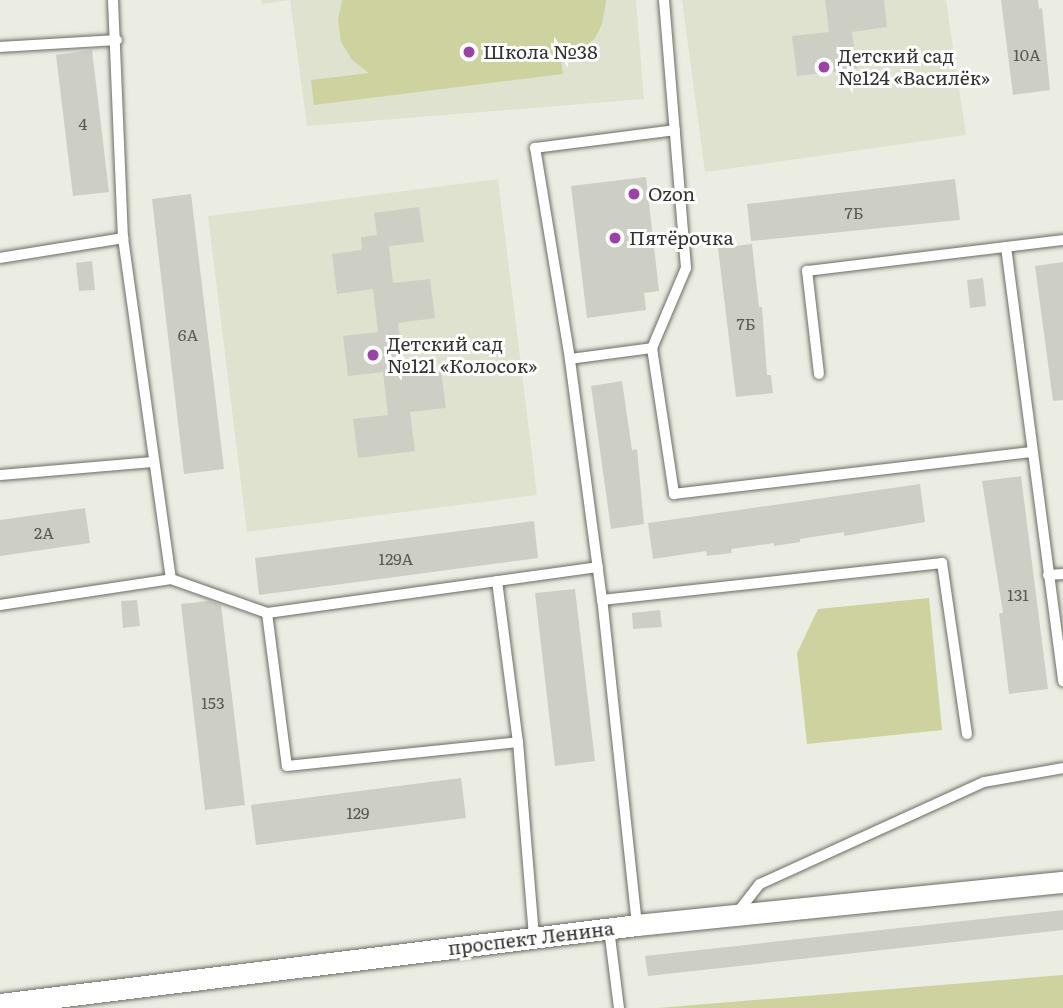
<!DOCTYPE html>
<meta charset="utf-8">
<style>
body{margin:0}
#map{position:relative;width:1063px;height:1008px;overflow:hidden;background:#ecede2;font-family:Literata,serif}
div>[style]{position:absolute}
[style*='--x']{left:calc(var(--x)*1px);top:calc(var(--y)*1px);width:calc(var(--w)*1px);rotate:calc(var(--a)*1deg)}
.built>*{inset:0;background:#e0e2d0}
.green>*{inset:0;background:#cdd29e}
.building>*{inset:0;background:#cecfc4}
.roads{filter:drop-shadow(0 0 2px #6b6c62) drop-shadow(0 0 2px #6b6c62)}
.lane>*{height:10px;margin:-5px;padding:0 5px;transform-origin:5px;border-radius:5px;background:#fff}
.street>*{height:21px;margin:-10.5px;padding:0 10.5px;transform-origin:10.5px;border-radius:10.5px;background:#fff}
.dots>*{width:19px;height:19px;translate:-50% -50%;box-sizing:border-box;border:4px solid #fff;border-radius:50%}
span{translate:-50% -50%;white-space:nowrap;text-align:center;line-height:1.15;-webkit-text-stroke:6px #fff;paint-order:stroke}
.number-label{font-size:16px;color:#595954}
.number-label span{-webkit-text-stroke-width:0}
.poi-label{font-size:19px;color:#32322e}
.left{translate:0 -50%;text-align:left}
.street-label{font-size:19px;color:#32322e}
</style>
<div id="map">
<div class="built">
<div style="clip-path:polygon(261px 0,636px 0,644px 99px,307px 126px,290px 0,262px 4px)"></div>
<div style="clip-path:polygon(682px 0,946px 0,966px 135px,705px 172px)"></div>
<div style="clip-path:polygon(498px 179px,537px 495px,247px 532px,208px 216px)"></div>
</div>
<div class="green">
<div style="clip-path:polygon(342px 0,606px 0,606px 2px,602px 24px,595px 38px,582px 50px,561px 60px,563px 74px,314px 105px,311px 80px,369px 73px,352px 60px,341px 42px,338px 20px)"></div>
<div style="clip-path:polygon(929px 598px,942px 730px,807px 744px,797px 653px,818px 609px)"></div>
<div style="clip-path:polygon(1063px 975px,1063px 1008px,658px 1008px)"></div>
</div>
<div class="building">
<div style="clip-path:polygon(825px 0,884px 0,887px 27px,852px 32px,857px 69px,797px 76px,792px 36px,829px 32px)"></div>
<div style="clip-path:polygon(1001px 0,1038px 0,1039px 9px,1042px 8px,1050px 90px,1013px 95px)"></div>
<div style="clip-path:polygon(92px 50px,109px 192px,73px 196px,56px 55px)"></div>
<div style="clip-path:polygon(646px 177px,659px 291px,644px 293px,646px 310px,587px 318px,571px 186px)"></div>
<div style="clip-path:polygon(955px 179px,960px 220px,751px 241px,747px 204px)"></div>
<div style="clip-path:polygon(191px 194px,224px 469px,184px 474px,152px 199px)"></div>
<div style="clip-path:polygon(419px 207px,424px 242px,389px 246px,393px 283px,430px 279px,435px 318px,398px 323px,404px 375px,441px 371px,446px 408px,410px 412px,415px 451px,358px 458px,353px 419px,388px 415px,383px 372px,348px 376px,343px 336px,378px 332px,373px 289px,337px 294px,332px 254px,362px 250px,361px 237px,377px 235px,374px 213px)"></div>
<div style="clip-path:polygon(752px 244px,759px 307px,762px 307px,767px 375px,771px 375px,773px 393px,736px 397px,718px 248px)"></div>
<div style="clip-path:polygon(92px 261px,95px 290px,79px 291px,76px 263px)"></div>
<div style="clip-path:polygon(1063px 262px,1063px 400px,1053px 401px,1035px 266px)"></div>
<div style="clip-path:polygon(983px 278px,986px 306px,970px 308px,967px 280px)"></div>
<div style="clip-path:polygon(622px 381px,632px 450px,637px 449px,644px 524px,611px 529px,591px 386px)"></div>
<div style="clip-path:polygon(1021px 476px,1048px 689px,1009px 694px,999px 613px,1003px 613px,982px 481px)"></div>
<div style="clip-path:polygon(920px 484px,925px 522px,844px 536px,844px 532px,800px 539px,800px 542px,774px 546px,774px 543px,731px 549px,732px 553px,707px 556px,706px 551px,653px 559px,648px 523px)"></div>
<div style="clip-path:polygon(85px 508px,90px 543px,0 556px,0 520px)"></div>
<div style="clip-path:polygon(534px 521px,538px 558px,259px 595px,255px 558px)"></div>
<div style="clip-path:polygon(575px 589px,595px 761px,555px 766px,535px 593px)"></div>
<div style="clip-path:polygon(137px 600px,140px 626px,123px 628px,121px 601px)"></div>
<div style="clip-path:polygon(209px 601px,221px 605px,245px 805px,205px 810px,181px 604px)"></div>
<div style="clip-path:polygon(660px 610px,662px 627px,633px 629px,632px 613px)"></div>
<div style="clip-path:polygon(461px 778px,466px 818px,256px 845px,251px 805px)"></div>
<div style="clip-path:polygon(1063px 910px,1063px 930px,648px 976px,645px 956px)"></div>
</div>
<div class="roads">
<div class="lane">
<div style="--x:113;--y:0;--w:238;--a:87.6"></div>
<div style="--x:123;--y:238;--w:344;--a:82"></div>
<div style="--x:664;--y:0;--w:269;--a:85.3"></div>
<div style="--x:686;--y:268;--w:87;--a:113"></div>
<div style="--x:652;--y:348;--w:148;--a:81.4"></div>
<div style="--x:674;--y:494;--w:359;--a:-6.7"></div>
<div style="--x:0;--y:47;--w:117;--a:-3.4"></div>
<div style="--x:1006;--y:247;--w:438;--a:82.5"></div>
<div style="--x:0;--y:258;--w:125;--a:-9.2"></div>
<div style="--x:570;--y:359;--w:214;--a:-99.4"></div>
<div style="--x:535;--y:148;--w:141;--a:-7.3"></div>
<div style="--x:819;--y:374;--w:104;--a:-96.6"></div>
<div style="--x:807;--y:271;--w:258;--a:-6.9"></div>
<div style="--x:0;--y:475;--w:154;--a:-4.9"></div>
<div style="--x:1048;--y:575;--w:15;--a:-4"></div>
<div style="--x:497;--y:581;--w:162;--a:82.6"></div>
<div style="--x:518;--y:742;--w:197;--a:85.3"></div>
<div style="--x:602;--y:600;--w:342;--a:-6.2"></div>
<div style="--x:942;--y:563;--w:173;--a:81.7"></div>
<div style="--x:0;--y:605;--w:173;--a:-8.6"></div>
<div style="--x:171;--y:579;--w:102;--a:19.5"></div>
<div style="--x:267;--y:613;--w:154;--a:82.6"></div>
<div style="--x:287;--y:766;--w:232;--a:-5.9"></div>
<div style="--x:267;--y:613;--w:334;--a:-7.9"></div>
<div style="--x:737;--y:913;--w:37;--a:-52"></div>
<div style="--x:760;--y:884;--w:246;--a:-24.5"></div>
<div style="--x:984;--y:782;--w:80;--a:-10"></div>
<div style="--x:637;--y:925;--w:327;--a:-96.1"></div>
<div style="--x:602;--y:600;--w:243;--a:-97.6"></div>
<div style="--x:570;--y:359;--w:83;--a:-7.6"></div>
<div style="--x:609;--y:929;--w:80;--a:82.8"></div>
</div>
<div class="street">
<div style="--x:0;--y:1004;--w:642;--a:-7.07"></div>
<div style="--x:637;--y:925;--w:428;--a:-5.8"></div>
</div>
</div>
<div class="dots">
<div style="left:469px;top:52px;background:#9d40aa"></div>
<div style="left:824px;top:67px;background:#9d40aa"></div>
<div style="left:634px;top:194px;background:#9d40aa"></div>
<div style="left:615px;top:238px;background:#9d40aa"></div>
<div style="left:373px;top:355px;background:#9d40aa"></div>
</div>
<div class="number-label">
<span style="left:1027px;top:54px">10А</span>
<span style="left:83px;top:123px">4</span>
<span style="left:854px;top:212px">7Б</span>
<span style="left:746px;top:323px">7Б</span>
<span style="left:188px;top:334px">6А</span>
<span style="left:44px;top:532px">2А</span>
<span style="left:396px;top:558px">129А</span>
<span style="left:1018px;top:594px">131</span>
<span style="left:213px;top:702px">153</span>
<span style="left:358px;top:812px">129</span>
</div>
<div class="poi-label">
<span class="left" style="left:483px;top:52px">Школа №38</span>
<span class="left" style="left:838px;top:67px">Детский сад<br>№124 «Василёк»</span>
<span class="left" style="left:648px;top:194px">Ozon</span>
<span class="left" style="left:629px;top:238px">Пятёрочка</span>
<span class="left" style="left:387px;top:355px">Детский сад<br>№121 «Колосок»</span>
</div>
<div class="street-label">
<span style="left:531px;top:938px;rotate:-7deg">проспект Ленина</span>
</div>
</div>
